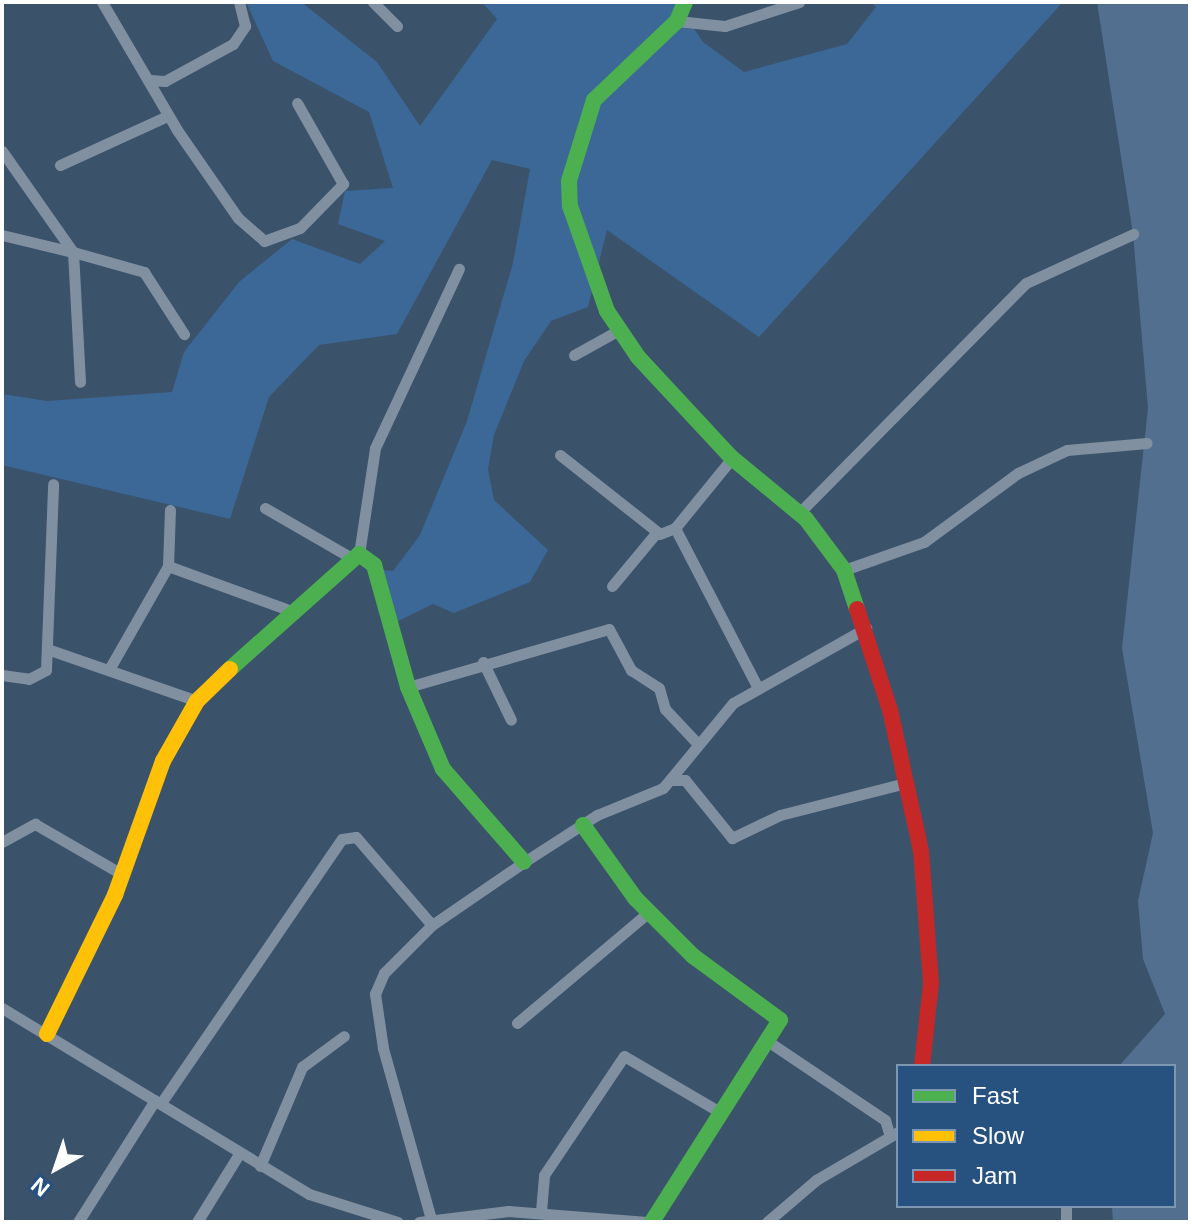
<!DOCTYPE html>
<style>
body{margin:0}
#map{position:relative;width:1192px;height:1224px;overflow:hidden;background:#3b526b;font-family:Arial,sans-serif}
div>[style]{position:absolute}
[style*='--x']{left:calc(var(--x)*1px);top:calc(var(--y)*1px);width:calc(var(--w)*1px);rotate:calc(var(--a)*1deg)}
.green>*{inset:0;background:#3b6896}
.water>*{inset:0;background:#526f8f}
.street>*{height:11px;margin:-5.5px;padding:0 5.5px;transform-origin:5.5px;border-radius:5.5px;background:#8190a1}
.fast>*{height:16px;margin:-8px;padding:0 8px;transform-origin:8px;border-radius:8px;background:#4caf50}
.slow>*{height:16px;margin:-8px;padding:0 8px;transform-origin:8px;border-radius:8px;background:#ffc107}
.jam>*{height:16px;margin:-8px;padding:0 8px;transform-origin:8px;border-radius:8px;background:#c62828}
span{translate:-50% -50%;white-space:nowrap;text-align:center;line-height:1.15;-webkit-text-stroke:8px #27517f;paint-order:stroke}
.frame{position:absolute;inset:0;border:4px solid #fff;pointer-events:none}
.legend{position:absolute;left:896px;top:1064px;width:280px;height:144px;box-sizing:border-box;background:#27517f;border:2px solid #7d97b2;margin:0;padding:10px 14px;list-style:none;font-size:24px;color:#fff}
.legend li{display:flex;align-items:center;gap:16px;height:40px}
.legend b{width:40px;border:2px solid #7d97b2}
.north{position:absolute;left:16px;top:1128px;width:80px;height:80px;-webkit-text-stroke:6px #27517f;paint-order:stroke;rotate:220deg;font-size:22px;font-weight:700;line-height:32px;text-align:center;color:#fff}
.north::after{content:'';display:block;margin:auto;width:28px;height:36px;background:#fff;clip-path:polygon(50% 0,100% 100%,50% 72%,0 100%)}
</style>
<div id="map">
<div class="green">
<div style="clip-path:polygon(246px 2px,301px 2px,377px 62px,420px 126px,497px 19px,482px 2px,692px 2px,682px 11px,703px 42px,744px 72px,847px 44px,876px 7px,871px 2px,1063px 2px,759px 337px,607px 230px,588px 307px,551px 321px,524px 361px,494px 435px,488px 469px,494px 500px,548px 550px,530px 582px,454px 613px,433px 604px,390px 625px,374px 569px,393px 571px,420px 535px,467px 421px,513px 263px,530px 169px,492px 160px,397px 334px,319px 345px,269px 397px,230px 519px,2px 465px,2px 394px,47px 401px,172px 392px,184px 352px,239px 282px,292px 239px,360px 264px,385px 241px,338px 224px,345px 191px,393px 188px,369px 112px,273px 61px)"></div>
</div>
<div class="water">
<div style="clip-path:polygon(1097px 2px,1190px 2px,1190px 1222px,1113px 1222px,1112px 1206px,1174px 1206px,1174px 1066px,1119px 1066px,1165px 1014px,1143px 959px,1138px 901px,1153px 833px,1122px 648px,1148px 408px,1133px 234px)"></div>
</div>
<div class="street">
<div style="--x:102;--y:2;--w:148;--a:59.6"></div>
<div style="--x:177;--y:130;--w:107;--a:55.3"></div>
<div style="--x:238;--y:218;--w:35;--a:41"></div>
<div style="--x:264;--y:241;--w:38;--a:-20"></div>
<div style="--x:300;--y:228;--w:62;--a:-45.7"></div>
<div style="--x:343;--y:184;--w:93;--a:-119.6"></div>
<div style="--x:373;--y:2;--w:34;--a:45"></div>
<div style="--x:677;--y:21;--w:48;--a:5.9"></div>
<div style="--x:725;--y:26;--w:78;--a:-18"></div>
<div style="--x:150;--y:80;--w:15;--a:4"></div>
<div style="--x:165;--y:81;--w:77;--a:-28.6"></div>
<div style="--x:233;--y:44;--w:22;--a:-56"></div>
<div style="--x:245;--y:26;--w:25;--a:-104"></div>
<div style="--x:2;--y:151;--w:123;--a:54.9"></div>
<div style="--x:73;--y:252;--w:74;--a:15.7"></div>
<div style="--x:144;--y:272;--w:74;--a:57.2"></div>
<div style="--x:60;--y:165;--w:118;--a:-24.6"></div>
<div style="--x:2;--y:235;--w:73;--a:13.5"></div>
<div style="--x:73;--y:252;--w:130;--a:86.9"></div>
<div style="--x:574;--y:355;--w:51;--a:-29.1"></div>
<div style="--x:560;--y:455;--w:127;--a:38.3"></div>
<div style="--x:660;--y:534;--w:16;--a:-22"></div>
<div style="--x:675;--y:528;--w:90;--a:-50.8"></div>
<div style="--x:265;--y:508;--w:98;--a:30"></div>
<div style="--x:799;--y:513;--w:323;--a:-45.4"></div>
<div style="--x:1026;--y:283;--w:118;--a:-24.6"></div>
<div style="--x:675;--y:528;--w:180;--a:62.6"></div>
<div style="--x:359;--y:554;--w:107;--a:-81.4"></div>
<div style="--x:375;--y:448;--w:198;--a:-64.9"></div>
<div style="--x:168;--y:566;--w:56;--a:-88"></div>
<div style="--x:844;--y:570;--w:85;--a:-19.3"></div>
<div style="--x:924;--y:542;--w:117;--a:-36.3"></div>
<div style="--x:1018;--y:473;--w:54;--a:-25.1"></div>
<div style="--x:1067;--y:450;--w:80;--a:-5"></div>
<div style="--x:612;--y:586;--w:69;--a:-50.3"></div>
<div style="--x:50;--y:650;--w:156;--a:19.1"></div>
<div style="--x:483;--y:662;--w:64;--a:64.2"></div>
<div style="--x:111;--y:666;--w:115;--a:-60.3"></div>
<div style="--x:168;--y:566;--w:129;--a:20"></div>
<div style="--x:2;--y:675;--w:27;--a:8"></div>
<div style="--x:29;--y:679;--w:19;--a:-28"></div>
<div style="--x:46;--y:670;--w:186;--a:-87.8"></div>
<div style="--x:408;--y:687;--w:209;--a:-16.1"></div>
<div style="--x:609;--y:629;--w:47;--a:61.8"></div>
<div style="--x:631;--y:670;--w:33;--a:33"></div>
<div style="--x:659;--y:688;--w:22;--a:74"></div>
<div style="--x:665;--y:709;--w:44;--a:46.8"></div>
<div style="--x:671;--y:780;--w:14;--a:0"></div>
<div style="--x:685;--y:780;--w:75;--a:51"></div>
<div style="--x:732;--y:838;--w:53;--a:-25.6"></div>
<div style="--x:780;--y:815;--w:130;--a:-14.3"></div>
<div style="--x:2;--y:842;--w:38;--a:-29"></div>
<div style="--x:35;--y:824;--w:98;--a:30"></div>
<div style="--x:2;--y:1008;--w:359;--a:31.2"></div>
<div style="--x:309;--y:1194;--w:93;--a:17.5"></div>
<div style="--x:517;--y:1023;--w:172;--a:-40.1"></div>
<div style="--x:769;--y:1042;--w:140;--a:33.9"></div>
<div style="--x:885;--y:1120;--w:17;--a:73"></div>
<div style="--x:161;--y:1103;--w:320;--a:-55.6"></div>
<div style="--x:342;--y:839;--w:14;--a:-8"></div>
<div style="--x:356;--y:837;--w:116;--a:49.2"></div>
<div style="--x:260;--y:1166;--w:108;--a:-67"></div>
<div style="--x:302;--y:1067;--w:52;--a:-36.4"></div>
<div style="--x:541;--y:1211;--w:36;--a:-85"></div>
<div style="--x:544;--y:1175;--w:143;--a:-56.1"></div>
<div style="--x:624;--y:1056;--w:109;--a:30.3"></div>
<div style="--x:431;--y:1219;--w:178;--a:-105.7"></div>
<div style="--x:383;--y:1048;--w:55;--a:-98.4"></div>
<div style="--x:375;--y:994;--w:23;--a:-67"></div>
<div style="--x:384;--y:973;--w:68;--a:-45"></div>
<div style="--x:432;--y:925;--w:112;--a:-34.4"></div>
<div style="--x:524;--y:862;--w:87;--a:-32.8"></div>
<div style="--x:597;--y:815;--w:71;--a:-22.2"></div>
<div style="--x:663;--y:788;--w:110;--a:-50.5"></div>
<div style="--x:733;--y:703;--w:153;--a:-29.4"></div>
<div style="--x:78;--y:1222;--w:144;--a:-57.7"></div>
<div style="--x:197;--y:1222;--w:80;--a:-58.3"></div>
<div style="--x:419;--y:1222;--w:90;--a:-7"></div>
<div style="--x:508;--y:1211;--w:139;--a:4.5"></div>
<div style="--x:767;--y:1222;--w:65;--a:-40.6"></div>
<div style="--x:816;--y:1180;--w:95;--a:-30.3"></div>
<div style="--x:1066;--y:1222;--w:16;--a:-90"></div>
</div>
<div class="fast">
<div style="--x:685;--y:2;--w:21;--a:113"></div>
<div style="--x:677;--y:21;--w:115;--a:136.4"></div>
<div style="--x:594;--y:100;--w:85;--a:107.2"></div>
<div style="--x:569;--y:181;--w:25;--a:88"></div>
<div style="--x:570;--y:206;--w:111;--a:70.6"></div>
<div style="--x:607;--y:311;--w:55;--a:56"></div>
<div style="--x:638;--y:357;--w:138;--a:47.1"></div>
<div style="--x:732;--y:458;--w:96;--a:39.5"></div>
<div style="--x:806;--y:519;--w:64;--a:53.3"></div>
<div style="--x:844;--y:570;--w:41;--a:71.6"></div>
<div style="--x:230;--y:669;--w:173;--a:-41.7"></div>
<div style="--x:359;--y:554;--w:19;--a:36"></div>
<div style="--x:374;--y:565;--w:127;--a:74.4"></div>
<div style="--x:408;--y:687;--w:89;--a:66.9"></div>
<div style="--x:443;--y:769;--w:123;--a:48.9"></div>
<div style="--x:583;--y:825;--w:90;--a:54.5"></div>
<div style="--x:635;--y:898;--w:82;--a:45"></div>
<div style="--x:693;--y:956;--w:108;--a:36.3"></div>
<div style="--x:780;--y:1020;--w:239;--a:122.4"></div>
</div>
<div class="slow">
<div style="--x:47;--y:1034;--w:155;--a:-63.9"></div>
<div style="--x:115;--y:895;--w:142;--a:-70.3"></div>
<div style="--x:163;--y:761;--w:69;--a:-60.5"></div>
<div style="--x:197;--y:701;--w:46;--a:-44.1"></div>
</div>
<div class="jam">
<div style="--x:857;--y:609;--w:106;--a:71.9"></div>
<div style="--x:890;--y:710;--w:144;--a:77.6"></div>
<div style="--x:921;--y:851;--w:132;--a:85.7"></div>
<div style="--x:931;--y:983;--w:83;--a:96.2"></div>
</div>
<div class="frame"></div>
<ul class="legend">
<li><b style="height:10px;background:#4caf50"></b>Fast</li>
<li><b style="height:10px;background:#ffc107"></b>Slow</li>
<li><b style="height:10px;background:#c62828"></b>Jam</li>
</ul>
<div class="north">N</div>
</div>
